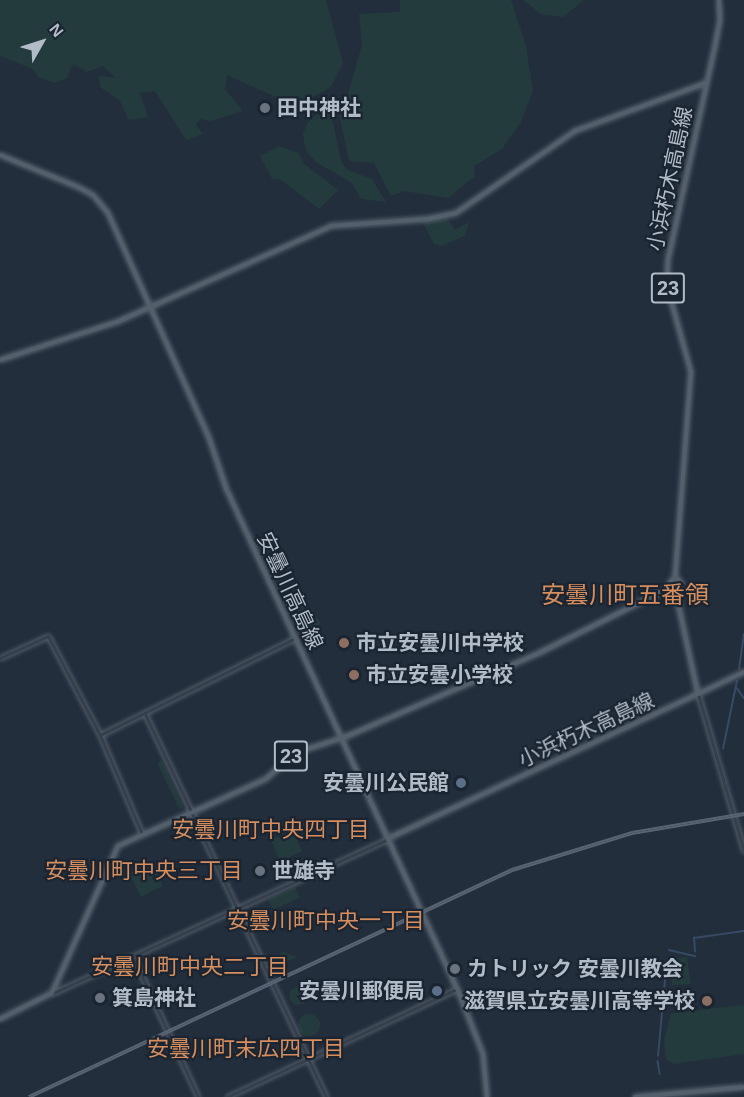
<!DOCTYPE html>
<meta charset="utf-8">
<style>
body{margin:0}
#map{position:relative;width:744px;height:1097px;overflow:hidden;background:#222e3c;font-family:Arial,"Noto Sans JP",sans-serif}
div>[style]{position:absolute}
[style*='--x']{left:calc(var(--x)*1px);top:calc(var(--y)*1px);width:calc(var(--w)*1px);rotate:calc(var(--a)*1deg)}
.green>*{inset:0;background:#243b3d}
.round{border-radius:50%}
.stream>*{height:1.5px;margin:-0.75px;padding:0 0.75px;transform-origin:0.75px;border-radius:0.75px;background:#364a63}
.roads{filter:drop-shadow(0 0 2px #545e6a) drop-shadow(0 0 2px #545e6a)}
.minor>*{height:3px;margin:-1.5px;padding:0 1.5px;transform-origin:1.5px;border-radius:1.5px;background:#36404c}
.major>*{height:4px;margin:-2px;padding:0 2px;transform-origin:2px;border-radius:2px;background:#545f6c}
.major>.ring{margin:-2px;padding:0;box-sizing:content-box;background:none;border:4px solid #545f6c;border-radius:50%}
.rail>*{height:4px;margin-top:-2px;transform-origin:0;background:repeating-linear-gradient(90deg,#1b2531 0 4.5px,#586473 0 9px);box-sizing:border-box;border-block:2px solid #586473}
.dots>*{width:16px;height:16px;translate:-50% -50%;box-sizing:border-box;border:3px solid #1b2531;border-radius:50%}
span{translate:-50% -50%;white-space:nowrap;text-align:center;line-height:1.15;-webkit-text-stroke:4.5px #1b2531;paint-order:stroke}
.shield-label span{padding:2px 4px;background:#1b2531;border:2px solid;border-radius:4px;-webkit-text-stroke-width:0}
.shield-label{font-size:20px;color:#b2bbc8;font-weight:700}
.poi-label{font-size:21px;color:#b2bbc8;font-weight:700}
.left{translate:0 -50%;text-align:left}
.right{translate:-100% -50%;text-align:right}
.street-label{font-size:21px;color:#b2bbc8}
.neighbourhood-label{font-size:22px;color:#d68e5f}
.quarter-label{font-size:24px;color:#d68e5f}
.north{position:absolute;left:12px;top:12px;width:60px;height:60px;-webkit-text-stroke:4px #1b2531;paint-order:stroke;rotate:51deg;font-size:16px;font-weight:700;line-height:24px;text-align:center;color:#b2bbc8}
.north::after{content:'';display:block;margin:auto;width:21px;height:27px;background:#b2bbc8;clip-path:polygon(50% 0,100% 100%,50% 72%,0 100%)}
</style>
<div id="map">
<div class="green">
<div style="clip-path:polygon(0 0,326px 0,343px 63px,331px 87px,314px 96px,302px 109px,227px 75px,225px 89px,243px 111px,211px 121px,200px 119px,196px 125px,203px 134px,186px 140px,155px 91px,140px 93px,148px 117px,129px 120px,120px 101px,100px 87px,99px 76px,116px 78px,103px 66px,87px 72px,73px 64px,67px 78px,54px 83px,38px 77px,33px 69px,0 56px)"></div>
<div style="clip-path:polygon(400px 0,511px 0,526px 46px,533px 91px,521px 122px,502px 149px,474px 166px,475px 176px,448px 198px,404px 191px,391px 196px,374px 163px,349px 161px,338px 109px,345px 104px,362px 45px,359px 14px,400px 12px)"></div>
<div style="clip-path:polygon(523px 0,584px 0,563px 17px,541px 14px)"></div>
<div style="clip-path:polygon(329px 104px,341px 161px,346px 169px,372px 179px,386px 202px,361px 199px,352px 183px,316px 162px,306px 151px,303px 134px,308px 122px)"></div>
<div style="clip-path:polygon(279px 146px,299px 153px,303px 163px,338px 190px,319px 209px,280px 179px,272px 179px,260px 156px)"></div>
<div style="clip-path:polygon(447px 218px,455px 230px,469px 222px,465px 236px,442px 246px,434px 244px,422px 221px)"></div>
<div style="clip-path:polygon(305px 599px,321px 624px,302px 633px,285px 609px)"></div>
<div style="clip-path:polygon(162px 761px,183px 807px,179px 809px,157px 763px)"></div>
<div style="clip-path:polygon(292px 830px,302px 851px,280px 862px,271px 840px)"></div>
<div style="clip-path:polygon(152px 862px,163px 886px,141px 897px,129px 873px)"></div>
<div style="clip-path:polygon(295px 887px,300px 897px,273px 910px,268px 899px)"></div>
<div style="clip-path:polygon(283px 952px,297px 957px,270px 969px,266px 960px)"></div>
<div style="clip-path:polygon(687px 957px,691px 984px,672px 985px,670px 959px)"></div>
<div class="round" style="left:289px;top:987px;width:18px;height:18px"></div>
<div style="clip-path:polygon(744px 1005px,744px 1054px,673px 1064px,666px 1059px,664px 1041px,671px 1013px)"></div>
<div class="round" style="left:298px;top:1014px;width:22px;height:22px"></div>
</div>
<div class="stream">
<div style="--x:739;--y:669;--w:35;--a:-82"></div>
<div style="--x:737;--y:688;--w:12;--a:55"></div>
<div style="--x:723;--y:749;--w:69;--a:-78.4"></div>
<div style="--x:669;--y:950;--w:27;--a:13"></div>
<div style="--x:695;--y:952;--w:14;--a:-94"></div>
<div style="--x:694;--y:938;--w:50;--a:-8"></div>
<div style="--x:658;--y:1056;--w:87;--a:-84.7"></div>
<div style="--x:658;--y:1061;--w:13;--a:81"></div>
</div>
<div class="roads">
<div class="minor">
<div style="--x:0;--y:658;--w:53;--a:-24.6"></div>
<div style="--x:48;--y:636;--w:112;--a:62.3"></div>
<div style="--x:100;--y:735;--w:108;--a:67"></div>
<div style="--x:698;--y:694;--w:164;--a:73.7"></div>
<div style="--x:145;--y:714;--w:424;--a:64.7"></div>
<div style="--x:100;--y:735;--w:218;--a:-26.4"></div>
<div style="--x:133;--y:957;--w:154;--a:65.1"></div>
<div style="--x:53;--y:993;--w:369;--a:-24.7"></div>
<div style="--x:227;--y:1097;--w:254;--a:-25.2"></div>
</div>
<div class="major">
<div style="--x:0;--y:155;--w:84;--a:22.3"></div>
<div style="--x:78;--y:187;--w:17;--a:28"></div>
<div style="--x:93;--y:195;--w:23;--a:50"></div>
<div style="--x:108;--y:213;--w:243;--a:65.8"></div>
<div style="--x:208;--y:435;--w:56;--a:71.2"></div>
<div style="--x:226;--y:488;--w:556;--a:65.23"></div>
<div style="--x:459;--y:993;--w:66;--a:68.5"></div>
<div style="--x:483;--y:1054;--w:43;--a:84.7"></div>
<div style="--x:0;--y:360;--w:125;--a:-18.1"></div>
<div style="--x:119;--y:321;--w:232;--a:-24.1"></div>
<div style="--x:331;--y:226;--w:97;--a:-4.1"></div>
<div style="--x:428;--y:219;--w:29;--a:-12"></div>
<div style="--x:456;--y:213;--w:145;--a:-34.6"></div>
<div style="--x:575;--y:131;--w:140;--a:-20.1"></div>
<div class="ring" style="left:669.5px;top:578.5px;width:7px;height:7px"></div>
<div style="--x:675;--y:579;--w:208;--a:-85.6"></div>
<div style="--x:691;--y:372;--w:89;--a:-105.6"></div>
<div style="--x:667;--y:286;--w:26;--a:-88"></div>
<div style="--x:668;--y:260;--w:219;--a:-77.6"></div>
<div style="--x:715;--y:46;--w:26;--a:-79"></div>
<div style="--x:720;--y:20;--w:20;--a:-93"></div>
<div style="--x:698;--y:694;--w:51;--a:-25.6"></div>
<div style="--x:389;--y:838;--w:341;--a:-25"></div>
<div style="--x:698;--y:694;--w:107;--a:-102.4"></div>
<div style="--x:0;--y:1019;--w:58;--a:-26.6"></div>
<div style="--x:52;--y:993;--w:161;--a:-65.8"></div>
<div style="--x:118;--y:846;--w:162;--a:-24.4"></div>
<div style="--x:266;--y:779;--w:39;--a:-42"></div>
<div style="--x:295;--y:753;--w:52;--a:-17.7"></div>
<div style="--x:345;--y:737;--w:214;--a:-23.4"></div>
<div style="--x:541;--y:652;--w:145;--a:-26.6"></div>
<div style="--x:635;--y:1097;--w:109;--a:-5.2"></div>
</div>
</div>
<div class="rail">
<div style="--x:29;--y:1097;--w:534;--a:-25.17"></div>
<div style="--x:512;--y:870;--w:126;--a:-17.1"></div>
<div style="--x:632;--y:833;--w:114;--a:-9.6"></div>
</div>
<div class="dots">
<div style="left:265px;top:108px;background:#6b7280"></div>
<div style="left:344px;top:643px;background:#8d6e63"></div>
<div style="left:354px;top:675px;background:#8d6e63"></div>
<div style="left:461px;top:783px;background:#5c6f8a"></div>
<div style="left:260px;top:871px;background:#6b7280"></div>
<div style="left:455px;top:969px;background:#6b7280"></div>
<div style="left:437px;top:991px;background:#5c6f8a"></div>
<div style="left:100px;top:998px;background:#6b7280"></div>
<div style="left:707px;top:1001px;background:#8d6e63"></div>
</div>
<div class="shield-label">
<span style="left:668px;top:288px">23</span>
<span style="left:291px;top:756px">23</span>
</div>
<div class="poi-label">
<span class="left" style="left:277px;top:108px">田中神社</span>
<span class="left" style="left:356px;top:643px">市立安曇川中学校</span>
<span class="left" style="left:366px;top:675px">市立安曇小学校</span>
<span class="right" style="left:449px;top:783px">安曇川公民館</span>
<span class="left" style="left:272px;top:871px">世雄寺</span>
<span class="left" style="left:467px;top:969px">カトリック 安曇川教会</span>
<span class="right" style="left:425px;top:991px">安曇川郵便局</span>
<span class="left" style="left:112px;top:998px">箕島神社</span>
<span class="right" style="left:695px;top:1001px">滋賀県立安曇川高等学校</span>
</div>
<div class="street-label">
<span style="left:670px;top:179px;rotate:-78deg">小浜朽木高島線</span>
<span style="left:290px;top:591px;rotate:65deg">安曇川高島線</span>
<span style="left:586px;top:730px;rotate:-25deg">小浜朽木高島線</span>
</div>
<div class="neighbourhood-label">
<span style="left:271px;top:830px">安曇川町中央四丁目</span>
<span style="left:144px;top:871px">安曇川町中央三丁目</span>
<span style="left:326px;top:921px">安曇川町中央一丁目</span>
<span style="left:190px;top:967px">安曇川町中央二丁目</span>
<span style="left:246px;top:1049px">安曇川町末広四丁目</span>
</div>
<div class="quarter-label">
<span style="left:625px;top:595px">安曇川町五番領</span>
</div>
<div class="north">N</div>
</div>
